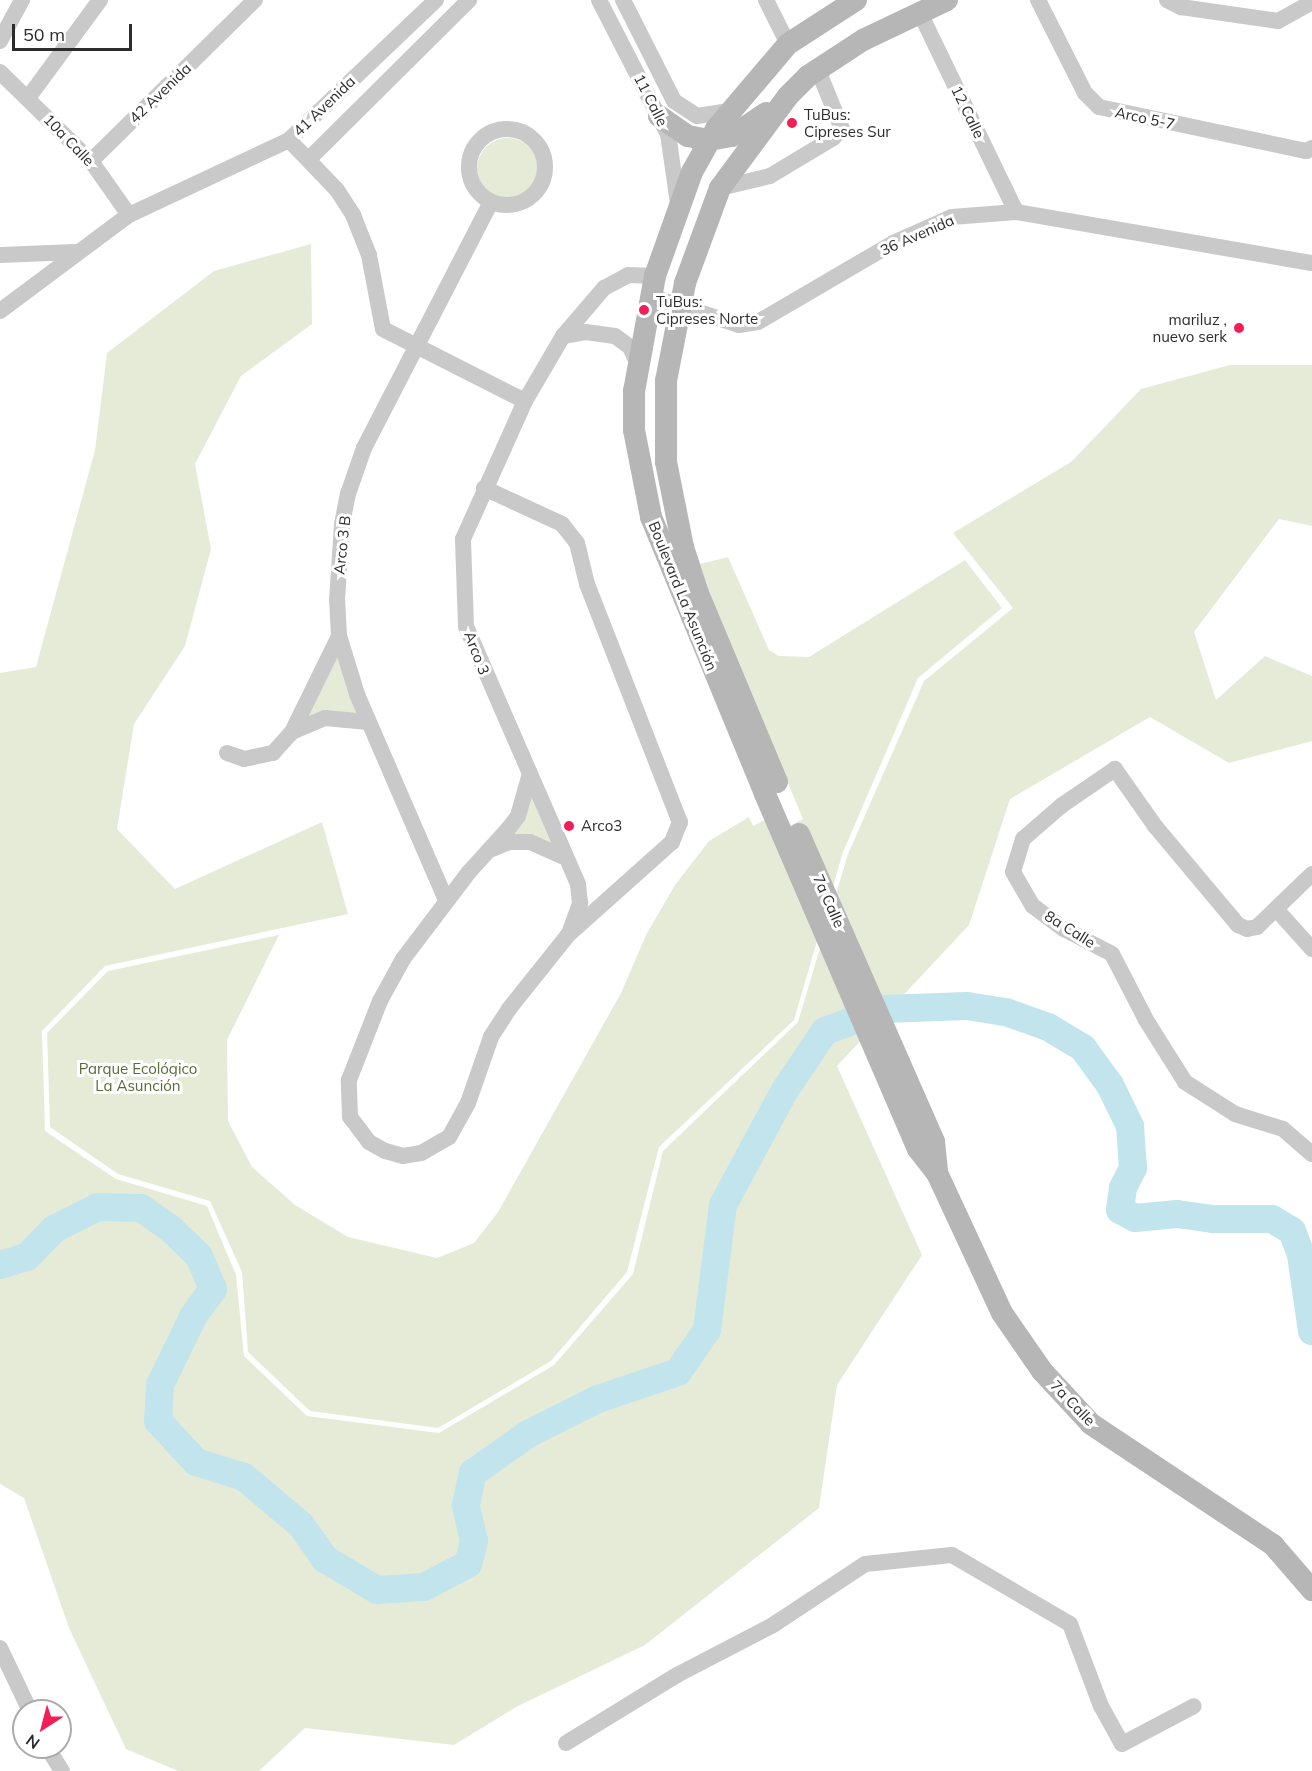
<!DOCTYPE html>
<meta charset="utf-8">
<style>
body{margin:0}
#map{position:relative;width:1312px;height:1771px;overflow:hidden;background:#fff;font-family:Mulish,sans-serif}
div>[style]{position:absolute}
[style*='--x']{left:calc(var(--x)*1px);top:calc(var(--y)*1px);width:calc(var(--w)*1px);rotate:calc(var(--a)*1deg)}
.green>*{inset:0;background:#e6ebd8}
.round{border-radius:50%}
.river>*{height:28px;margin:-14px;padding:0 14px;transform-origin:14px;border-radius:14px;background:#c2e5ed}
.minor>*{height:16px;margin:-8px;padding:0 8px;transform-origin:8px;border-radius:8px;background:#c9c9c9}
.minor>.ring{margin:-8px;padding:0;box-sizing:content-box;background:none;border:16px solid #c9c9c9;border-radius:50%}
.secondary>*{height:22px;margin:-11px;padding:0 11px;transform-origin:11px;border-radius:11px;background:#b6b6b6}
.dots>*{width:16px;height:16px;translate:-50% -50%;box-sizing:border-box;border:3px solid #fff;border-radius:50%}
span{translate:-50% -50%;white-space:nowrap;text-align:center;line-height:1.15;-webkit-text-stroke:6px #fff;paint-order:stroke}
.street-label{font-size:15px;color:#2c2c2c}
.poi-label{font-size:15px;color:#2c2c2c}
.left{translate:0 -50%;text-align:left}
.right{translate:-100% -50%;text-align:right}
.park-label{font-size:15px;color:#596b36}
.north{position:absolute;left:12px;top:1699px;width:60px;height:60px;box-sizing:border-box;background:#fff;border:2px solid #ababab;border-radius:50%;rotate:216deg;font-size:16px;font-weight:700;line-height:24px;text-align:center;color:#2c2c2c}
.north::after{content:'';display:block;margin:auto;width:21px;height:27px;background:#f31e57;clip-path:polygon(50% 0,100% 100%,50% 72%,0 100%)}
.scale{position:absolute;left:12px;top:24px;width:120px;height:27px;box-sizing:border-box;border:3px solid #2c2c2c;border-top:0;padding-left:8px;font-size:18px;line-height:21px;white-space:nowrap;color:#2c2c2c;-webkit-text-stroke:4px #fff;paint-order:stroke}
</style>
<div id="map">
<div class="green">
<div class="round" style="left:477px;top:138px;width:62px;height:62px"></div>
<div style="clip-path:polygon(311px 244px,312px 324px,241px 376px,195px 464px,211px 549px,185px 646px,134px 724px,117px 829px,175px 889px,322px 822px,348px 914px,105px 966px,42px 1031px,45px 1131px,116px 1179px,207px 1206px,236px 1275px,244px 1356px,307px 1416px,439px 1433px,554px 1365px,633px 1274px,663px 1151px,798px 1022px,848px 854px,924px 681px,1013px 608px,953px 533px,1071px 462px,1141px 389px,1230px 365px,1312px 365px,1312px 526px,1279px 519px,1194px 632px,1216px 700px,1265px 656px,1312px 676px,1312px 741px,1229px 763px,1150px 717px,1010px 799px,969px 925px,837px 1066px,922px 1255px,837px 1385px,819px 1508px,645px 1645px,516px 1707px,454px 1745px,305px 1728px,259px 1771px,178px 1771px,126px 1749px,69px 1628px,24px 1498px,0 1484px,0 673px,36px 667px,95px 450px,107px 353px,214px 271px)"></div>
<div style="clip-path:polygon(728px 557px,769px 650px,779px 656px,809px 657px,965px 560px,1002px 608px,918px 678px,843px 852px,794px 1020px,659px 1147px,627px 1272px,551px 1361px,438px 1428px,310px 1411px,248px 1352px,242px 1272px,210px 1201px,118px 1174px,50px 1127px,47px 1033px,108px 971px,279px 935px,227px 1040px,228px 1121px,252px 1167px,295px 1205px,348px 1237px,437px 1258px,474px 1243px,498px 1212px,621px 993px,646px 935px,675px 885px,709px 841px,749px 817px,753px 826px,768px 818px,777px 833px,803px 819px,717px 613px,700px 564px)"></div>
<div style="clip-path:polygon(339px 654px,359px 713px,304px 724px)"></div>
<div style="clip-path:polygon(530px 787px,556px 849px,502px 842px)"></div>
</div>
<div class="river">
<div style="--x:0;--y:1265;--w:28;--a:-17"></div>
<div style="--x:27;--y:1257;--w:39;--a:-46"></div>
<div style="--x:54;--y:1229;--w:49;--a:-26.6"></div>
<div style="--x:98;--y:1207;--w:43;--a:1.3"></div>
<div style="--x:141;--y:1208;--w:37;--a:35"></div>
<div style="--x:171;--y:1229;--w:39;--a:44"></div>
<div style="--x:199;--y:1256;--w:36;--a:67"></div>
<div style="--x:213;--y:1289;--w:34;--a:126"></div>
<div style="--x:193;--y:1317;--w:76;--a:115.9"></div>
<div style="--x:160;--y:1385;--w:36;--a:93"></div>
<div style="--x:158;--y:1421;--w:56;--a:47.2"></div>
<div style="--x:196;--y:1462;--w:50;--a:17.4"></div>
<div style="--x:244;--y:1477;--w:75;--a:40.1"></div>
<div style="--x:301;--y:1525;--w:42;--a:54.8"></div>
<div style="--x:325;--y:1559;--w:61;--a:30.8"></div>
<div style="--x:377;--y:1590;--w:47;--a:-3.7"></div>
<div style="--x:424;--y:1587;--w:50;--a:-27.6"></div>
<div style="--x:468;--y:1564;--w:24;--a:-75"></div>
<div style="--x:474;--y:1541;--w:37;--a:-103"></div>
<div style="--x:466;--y:1505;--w:33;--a:-78"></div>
<div style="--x:473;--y:1473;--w:67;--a:-35.3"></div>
<div style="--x:528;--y:1434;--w:78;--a:-26.6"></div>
<div style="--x:598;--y:1399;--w:84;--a:-18.6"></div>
<div style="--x:678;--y:1372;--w:51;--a:-55.4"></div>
<div style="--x:707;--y:1330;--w:126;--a:-82.7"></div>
<div style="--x:723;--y:1205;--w:131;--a:-61.7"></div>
<div style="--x:785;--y:1090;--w:71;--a:-55.9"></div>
<div style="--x:825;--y:1031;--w:64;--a:-20.1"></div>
<div style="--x:885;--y:1009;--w:82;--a:-2.1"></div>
<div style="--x:967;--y:1006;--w:39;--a:9"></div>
<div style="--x:1006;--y:1012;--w:45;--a:19.7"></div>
<div style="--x:1048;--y:1027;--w:41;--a:31"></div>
<div style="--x:1083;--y:1048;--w:46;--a:53.9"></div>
<div style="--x:1110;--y:1085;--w:46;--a:64"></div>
<div style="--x:1130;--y:1126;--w:42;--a:85.9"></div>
<div style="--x:1133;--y:1168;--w:22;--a:117"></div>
<div style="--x:1123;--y:1188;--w:22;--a:98"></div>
<div style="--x:1120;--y:1210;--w:17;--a:28"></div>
<div style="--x:1135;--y:1218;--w:42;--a:-5.4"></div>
<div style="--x:1177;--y:1214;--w:37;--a:8"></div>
<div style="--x:1214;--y:1219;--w:58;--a:0"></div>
<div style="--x:1272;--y:1219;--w:23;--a:31"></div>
<div style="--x:1292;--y:1231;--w:26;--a:69"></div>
<div style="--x:1301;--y:1255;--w:77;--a:81.8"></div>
</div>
<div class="minor">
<div style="--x:599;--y:0;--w:151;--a:62.8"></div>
<div style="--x:668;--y:134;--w:70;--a:81.8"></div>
<div style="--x:623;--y:0;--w:113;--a:63.2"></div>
<div style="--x:674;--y:101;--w:27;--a:33"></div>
<div style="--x:697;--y:116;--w:33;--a:-9"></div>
<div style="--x:766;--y:0;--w:49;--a:63.4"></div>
<div style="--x:1038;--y:0;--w:104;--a:63.2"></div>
<div style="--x:1085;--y:93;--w:20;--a:45"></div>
<div style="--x:1099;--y:107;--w:212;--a:12"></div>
<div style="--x:1306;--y:151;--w:7;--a:-27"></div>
<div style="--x:1167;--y:0;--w:16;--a:27"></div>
<div style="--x:1181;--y:7;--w:98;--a:8.2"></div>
<div style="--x:1278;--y:21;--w:39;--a:-29"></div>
<div style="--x:920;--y:13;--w:221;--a:64.2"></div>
<div style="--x:0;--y:41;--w:47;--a:-61.8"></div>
<div style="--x:0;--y:72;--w:127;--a:44.4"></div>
<div style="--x:91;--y:161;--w:66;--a:54.9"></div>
<div style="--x:28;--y:98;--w:122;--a:-53.7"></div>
<div class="ring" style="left:469px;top:129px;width:60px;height:60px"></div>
<div style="--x:289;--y:140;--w:69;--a:46.2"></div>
<div style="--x:337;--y:190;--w:30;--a:57"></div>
<div style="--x:353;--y:215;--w:43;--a:68.2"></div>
<div style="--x:369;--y:255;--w:75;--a:79.3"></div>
<div style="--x:383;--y:329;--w:159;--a:26.9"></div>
<div style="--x:309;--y:159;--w:226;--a:-44.8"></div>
<div style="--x:91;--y:161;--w:230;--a:-44.5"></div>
<div style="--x:720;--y:188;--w:51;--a:-13.5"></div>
<div style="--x:770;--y:176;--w:74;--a:-31.1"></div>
<div style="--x:833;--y:138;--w:13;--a:-45"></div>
<div style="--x:842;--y:129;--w:64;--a:-112.1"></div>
<div style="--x:0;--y:255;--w:75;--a:-2.3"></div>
<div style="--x:650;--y:296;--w:94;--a:18"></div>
<div style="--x:739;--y:325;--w:19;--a:-9"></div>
<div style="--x:758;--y:322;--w:156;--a:-30.3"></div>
<div style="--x:893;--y:243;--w:64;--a:-23.8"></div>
<div style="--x:952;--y:217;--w:64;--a:-4.5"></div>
<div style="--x:1016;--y:212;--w:300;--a:9.8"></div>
<div style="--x:0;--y:311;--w:161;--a:-36.7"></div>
<div style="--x:129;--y:215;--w:177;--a:-25.1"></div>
<div style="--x:289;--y:140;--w:203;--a:-43.6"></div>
<div style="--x:563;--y:336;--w:23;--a:-10"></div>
<div style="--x:586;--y:332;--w:29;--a:8"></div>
<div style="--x:615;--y:336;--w:19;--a:36"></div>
<div style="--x:630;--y:347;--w:19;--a:65"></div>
<div style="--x:484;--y:488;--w:86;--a:24.8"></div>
<div style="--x:562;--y:524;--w:24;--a:52"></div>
<div style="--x:577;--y:543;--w:42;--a:76.3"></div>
<div style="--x:587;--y:584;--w:256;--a:68.7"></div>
<div style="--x:680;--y:822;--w:22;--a:112"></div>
<div style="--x:672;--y:842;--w:140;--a:138.2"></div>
<div style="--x:568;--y:935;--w:95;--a:128.6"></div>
<div style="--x:509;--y:1009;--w:33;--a:123"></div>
<div style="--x:491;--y:1037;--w:70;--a:109.2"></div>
<div style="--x:468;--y:1103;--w:39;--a:119"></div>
<div style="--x:449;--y:1137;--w:32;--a:150"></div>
<div style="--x:421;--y:1153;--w:18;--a:171"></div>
<div style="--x:403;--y:1156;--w:19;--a:-164"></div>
<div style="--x:385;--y:1151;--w:18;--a:-151"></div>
<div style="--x:369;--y:1142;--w:31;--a:-127"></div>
<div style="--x:350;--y:1117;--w:37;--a:-92"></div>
<div style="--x:349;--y:1080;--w:85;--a:-68.6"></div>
<div style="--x:380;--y:1001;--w:48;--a:-61.3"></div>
<div style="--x:403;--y:959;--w:109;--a:-52.8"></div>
<div style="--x:469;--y:872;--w:58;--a:-47.8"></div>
<div style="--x:508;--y:829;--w:16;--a:-52"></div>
<div style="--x:518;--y:816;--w:41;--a:-74.2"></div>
<div style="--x:292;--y:732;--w:36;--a:-23"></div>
<div style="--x:325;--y:718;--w:43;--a:5.3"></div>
<div style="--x:227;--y:753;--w:18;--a:19"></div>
<div style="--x:244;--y:759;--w:30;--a:-12"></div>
<div style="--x:273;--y:753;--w:28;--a:-48"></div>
<div style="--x:292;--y:732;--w:107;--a:-63.9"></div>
<div style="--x:492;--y:849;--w:18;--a:-22"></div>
<div style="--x:509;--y:842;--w:21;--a:0"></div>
<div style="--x:530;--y:842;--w:35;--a:24"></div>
<div style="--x:1312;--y:874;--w:76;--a:136.1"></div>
<div style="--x:1257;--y:927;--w:10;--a:169"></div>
<div style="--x:1247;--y:929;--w:10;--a:-156"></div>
<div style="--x:1238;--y:925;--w:129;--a:-130"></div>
<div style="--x:1155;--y:826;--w:70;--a:-125.1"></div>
<div style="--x:1115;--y:769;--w:65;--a:145.6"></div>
<div style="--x:1061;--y:806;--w:50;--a:139"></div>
<div style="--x:1023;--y:839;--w:34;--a:107"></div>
<div style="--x:1013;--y:872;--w:39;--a:60"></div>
<div style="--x:1033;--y:906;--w:39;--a:37"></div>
<div style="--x:1064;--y:929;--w:54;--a:27.5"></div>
<div style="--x:1112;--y:954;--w:74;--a:62.7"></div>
<div style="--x:1146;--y:1020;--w:73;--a:57.8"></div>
<div style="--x:1185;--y:1082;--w:59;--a:32.6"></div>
<div style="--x:1235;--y:1114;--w:50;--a:17.4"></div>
<div style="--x:1283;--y:1129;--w:38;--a:41"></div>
<div style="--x:446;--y:900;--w:224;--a:-113.4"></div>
<div style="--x:357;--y:694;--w:61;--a:-107.2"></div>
<div style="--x:339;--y:636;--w:36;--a:-93"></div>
<div style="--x:337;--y:600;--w:76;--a:-86.2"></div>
<div style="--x:342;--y:524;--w:31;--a:-79"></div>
<div style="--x:348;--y:494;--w:49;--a:-70.8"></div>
<div style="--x:364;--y:448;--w:277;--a:-62.7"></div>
<div style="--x:1276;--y:909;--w:54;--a:48"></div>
<div style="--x:570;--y:931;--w:30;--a:-70"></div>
<div style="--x:580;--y:903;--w:19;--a:-96"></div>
<div style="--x:578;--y:884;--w:281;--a:-113.5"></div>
<div style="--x:466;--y:626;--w:87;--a:-92"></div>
<div style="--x:463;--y:539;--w:151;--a:-65.8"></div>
<div style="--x:525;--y:401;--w:75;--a:-59.7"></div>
<div style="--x:563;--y:336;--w:63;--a:-49.5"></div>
<div style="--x:604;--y:288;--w:27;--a:-28"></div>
<div style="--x:628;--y:275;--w:27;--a:2"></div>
<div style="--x:0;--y:1648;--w:70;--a:64.5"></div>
<div style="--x:566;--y:1743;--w:130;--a:-31.5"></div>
<div style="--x:677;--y:1675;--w:108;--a:-27.5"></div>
<div style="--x:773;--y:1625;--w:110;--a:-33.5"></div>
<div style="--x:865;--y:1564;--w:87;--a:-5.9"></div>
<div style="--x:952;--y:1555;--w:137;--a:30.3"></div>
<div style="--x:1070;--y:1624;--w:88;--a:69.3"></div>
<div style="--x:1101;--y:1706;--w:43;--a:61.1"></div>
<div style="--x:1122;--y:1744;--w:81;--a:-27.8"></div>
<div style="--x:47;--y:1747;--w:28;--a:58"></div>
</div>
<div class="secondary">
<div style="--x:856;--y:0;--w:81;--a:147.1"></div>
<div style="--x:788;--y:44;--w:111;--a:130.3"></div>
<div style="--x:716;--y:129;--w:49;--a:119.2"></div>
<div style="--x:692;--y:172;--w:110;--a:109.6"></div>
<div style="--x:655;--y:276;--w:117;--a:100.3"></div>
<div style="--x:634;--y:391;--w:39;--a:90"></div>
<div style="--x:634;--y:430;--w:89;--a:78.9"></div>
<div style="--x:651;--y:517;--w:300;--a:67.6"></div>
<div style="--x:765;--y:794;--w:387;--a:66.7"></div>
<div style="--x:918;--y:1149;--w:31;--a:52"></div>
<div style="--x:937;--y:1173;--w:154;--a:65.1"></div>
<div style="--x:1002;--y:1313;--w:70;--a:55.4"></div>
<div style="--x:1042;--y:1371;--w:72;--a:47.2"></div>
<div style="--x:1091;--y:1424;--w:219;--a:33.6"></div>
<div style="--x:1273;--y:1545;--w:60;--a:49.1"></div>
<div style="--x:659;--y:116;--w:35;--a:35"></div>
<div style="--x:688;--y:136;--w:21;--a:11"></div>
<div style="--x:709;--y:140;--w:23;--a:-10"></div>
<div style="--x:732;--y:136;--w:41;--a:-34.1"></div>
<div style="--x:777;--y:782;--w:205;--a:-112.7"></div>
<div style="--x:698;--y:593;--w:48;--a:-108.1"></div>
<div style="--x:683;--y:547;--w:87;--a:-101.3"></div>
<div style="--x:666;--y:462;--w:81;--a:-90"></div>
<div style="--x:666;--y:381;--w:100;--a:-79"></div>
<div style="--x:685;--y:283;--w:101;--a:-69.8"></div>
<div style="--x:720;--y:188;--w:114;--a:-53.5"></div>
<div style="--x:788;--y:96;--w:28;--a:-45"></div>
<div style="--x:808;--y:76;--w:66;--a:-33.2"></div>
<div style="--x:863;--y:40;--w:93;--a:-25.5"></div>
<div style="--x:799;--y:834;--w:336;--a:66.3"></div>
<div style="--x:934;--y:1142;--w:31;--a:84"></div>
</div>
<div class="dots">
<div style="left:792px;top:123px;background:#f31e57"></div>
<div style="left:644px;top:310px;background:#f31e57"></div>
<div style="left:1239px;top:328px;background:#f31e57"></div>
<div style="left:569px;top:826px;background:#f31e57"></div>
</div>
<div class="street-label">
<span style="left:160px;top:93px;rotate:-44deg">42 Avenida</span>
<span style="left:651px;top:100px;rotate:63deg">11 Calle</span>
<span style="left:324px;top:106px;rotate:-44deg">41 Avenida</span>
<span style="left:968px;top:112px;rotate:64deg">12 Calle</span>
<span style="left:1145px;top:118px;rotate:12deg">Arco 5-7</span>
<span style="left:69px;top:140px;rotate:46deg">10a Calle</span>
<span style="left:917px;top:235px;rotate:-24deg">36 Avenida</span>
<span style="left:342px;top:545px;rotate:-84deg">Arco 3 B</span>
<span style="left:683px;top:596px;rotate:68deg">Boulevard La Asunción</span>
<span style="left:477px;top:653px;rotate:69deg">Arco 3</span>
<span style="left:829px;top:901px;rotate:66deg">7a Calle</span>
<span style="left:1070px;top:929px;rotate:32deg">8a Calle</span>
<span style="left:1073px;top:1403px;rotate:46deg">7a Calle</span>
</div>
<div class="poi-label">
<span class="left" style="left:804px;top:123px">TuBus:<br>Cipreses Sur</span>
<span class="left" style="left:656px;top:310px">TuBus:<br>Cipreses Norte</span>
<span class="right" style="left:1227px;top:328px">mariluz ,<br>nuevo serk</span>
<span class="left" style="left:581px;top:826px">Arco3</span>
</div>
<div class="park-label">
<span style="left:138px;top:1077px">Parque Ecológico<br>La Asunción</span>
</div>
<div class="north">N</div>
<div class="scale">50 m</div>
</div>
